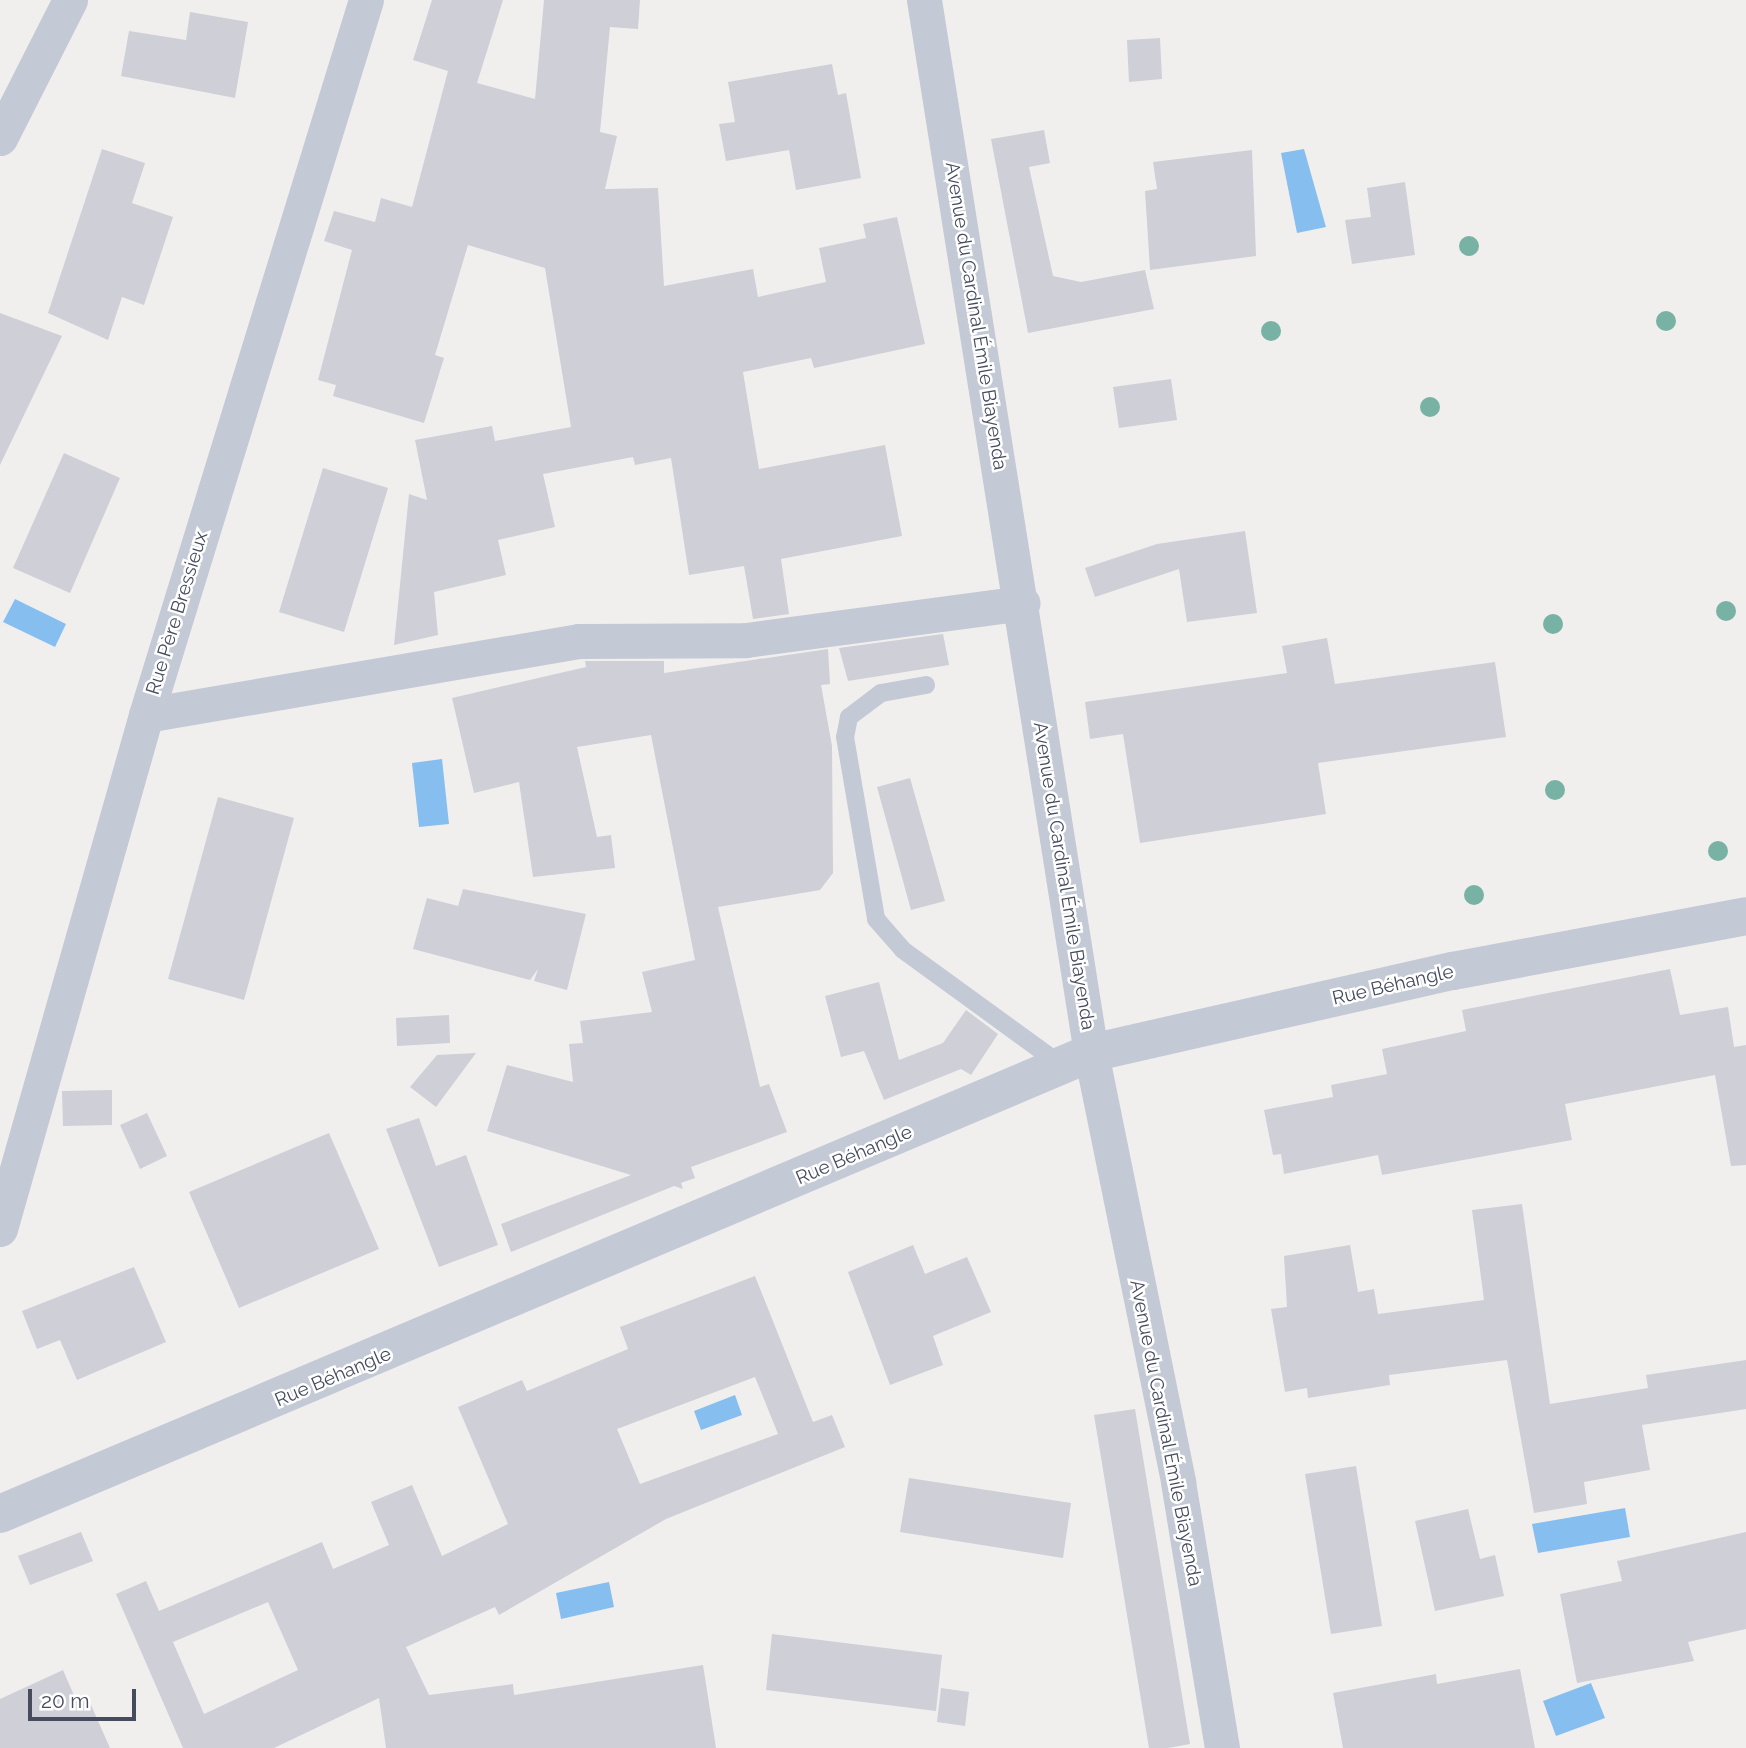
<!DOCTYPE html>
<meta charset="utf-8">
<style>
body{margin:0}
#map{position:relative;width:1746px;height:1748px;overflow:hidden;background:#f1efee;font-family:Raleway,sans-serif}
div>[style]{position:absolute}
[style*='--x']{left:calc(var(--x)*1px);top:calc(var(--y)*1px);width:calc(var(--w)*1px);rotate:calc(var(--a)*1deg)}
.water>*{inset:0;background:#86beef}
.building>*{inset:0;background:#cecfd7}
.service>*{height:18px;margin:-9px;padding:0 9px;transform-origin:9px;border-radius:9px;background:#c4c9d6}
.minor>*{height:35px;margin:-17.5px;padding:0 17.5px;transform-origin:17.5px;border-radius:17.5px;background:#c4c9d6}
.tertiary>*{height:38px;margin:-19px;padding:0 19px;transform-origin:19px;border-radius:19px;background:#c4c9d6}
.trees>*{width:20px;height:20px;margin:-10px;border-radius:50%;background:#77b2a4}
span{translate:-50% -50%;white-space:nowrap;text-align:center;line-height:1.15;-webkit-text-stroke:5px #fff;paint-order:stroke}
.street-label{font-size:19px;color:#464c5d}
.scale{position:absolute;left:28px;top:1689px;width:108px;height:32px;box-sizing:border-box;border:4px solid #464c5d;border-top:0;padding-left:9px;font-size:21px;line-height:24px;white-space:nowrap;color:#464c5d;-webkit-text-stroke:5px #fff;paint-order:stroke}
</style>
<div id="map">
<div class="water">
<div style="clip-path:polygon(1304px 149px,1326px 227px,1297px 233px,1281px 153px)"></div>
<div style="clip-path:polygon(15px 599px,66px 624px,55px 647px,3px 622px)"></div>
<div style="clip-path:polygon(442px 759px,449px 824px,419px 827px,412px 763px)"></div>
<div style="clip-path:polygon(735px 1395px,742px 1415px,701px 1430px,694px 1411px)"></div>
<div style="clip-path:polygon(1625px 1508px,1630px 1537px,1538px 1553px,1532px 1524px)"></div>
<div style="clip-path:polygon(609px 1582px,614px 1607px,561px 1619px,556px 1593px)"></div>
<div style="clip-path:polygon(1591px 1683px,1605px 1718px,1556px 1736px,1543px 1701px)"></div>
</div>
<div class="building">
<div style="clip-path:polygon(432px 0,503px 0,477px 83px,535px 99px,544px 0,640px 0,638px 29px,610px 27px,600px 132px,617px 136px,605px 189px,658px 188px,664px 286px,753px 269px,758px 297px,826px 282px,819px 248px,866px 238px,863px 224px,897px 217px,925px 344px,814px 368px,811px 358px,743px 372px,759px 469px,885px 445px,902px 536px,781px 559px,789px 614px,753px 619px,744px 566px,689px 575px,671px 458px,635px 465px,633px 457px,543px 474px,555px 527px,498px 540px,506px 575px,434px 592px,438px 635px,394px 645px,409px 494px,427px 500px,415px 440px,492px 426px,495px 441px,571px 427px,545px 268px,468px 245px,435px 355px,444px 358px,424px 423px,333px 396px,336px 385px,318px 380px,352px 250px,324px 241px,334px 211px,375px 222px,381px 198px,412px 207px,448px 71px,413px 60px)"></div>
<div style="clip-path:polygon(190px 12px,248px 22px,235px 98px,121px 76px,129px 31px,186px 40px)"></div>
<div style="clip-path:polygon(1160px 38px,1162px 79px,1129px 82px,1127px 40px)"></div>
<div style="clip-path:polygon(832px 64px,838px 95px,846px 93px,861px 178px,796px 190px,789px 150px,726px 161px,719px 124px,735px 122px,728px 82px)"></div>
<div style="clip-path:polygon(1044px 130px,1050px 163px,1029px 167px,1053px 276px,1081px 282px,1145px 270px,1154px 309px,1028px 333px,991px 139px)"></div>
<div style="clip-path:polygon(102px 149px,145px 163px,132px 203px,173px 217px,144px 305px,122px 297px,108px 340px,48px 313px)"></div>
<div style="clip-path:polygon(1252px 150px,1256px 256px,1150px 270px,1145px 191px,1157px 189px,1153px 162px)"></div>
<div style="clip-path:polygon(1405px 182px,1415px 255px,1352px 264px,1345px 220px,1371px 217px,1367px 188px)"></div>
<div style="clip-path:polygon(0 313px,62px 336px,0 465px)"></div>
<div style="clip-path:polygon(1171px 379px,1177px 420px,1119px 428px,1113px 387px)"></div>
<div style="clip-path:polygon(64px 453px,120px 478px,70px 593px,13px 568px)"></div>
<div style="clip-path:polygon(323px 468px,388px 488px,344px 632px,279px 612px)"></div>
<div style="clip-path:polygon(1245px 531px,1257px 613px,1187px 622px,1179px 569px,1095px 597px,1085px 568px,1157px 544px)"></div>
<div style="clip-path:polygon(943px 634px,949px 665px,848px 681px,839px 648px)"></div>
<div style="clip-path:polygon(1327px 638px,1335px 684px,1495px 662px,1506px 737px,1318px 763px,1326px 814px,1140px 843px,1123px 734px,1090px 739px,1085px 702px,1287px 673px,1282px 646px)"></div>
<div style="clip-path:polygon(828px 649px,830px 684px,821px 685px,832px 746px,833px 873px,820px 890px,718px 907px,760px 1087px,769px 1084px,787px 1132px,691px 1167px,695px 1178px,681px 1183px,683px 1189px,674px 1186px,511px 1252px,501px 1224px,631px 1175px,487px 1131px,507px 1065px,573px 1082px,569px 1044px,583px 1043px,580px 1021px,652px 1012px,642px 972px,695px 960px,651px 735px,577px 747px,597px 837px,611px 835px,615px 868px,533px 877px,519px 782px,474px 793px,452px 698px,586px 667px,585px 661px,664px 661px,664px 673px)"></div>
<div style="clip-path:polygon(910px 778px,945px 901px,911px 910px,877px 787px)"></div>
<div style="clip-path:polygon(218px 797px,294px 818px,244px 1000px,168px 979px)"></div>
<div style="clip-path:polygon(463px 889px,586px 914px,567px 990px,534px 981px,538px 969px,530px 980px,413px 949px,427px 898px,458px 906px)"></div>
<div style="clip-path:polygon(1670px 969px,1680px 1015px,1728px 1007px,1734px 1047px,1746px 1045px,1746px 1165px,1731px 1166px,1715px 1075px,1565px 1104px,1572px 1140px,1382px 1175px,1378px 1155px,1284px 1174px,1281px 1154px,1273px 1155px,1264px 1110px,1333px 1097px,1331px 1085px,1387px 1074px,1382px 1049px,1466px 1031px,1462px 1010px)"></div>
<div style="clip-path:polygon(879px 982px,899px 1060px,943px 1043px,966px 1010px,998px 1034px,971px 1075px,961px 1069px,884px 1100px,864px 1051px,841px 1057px,825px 996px)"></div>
<div style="clip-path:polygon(449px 1015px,450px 1043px,397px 1046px,396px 1018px)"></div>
<div style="clip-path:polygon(476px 1053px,436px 1107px,410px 1087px,437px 1055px)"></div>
<div style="clip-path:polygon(112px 1090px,112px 1125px,63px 1126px,62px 1091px)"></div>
<div style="clip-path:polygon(147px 1113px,167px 1156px,140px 1169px,120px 1125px)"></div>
<div style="clip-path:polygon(419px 1118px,436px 1166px,466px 1155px,498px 1245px,439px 1267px,386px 1129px)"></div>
<div style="clip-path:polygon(329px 1133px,379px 1249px,239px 1308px,189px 1192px)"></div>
<div style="clip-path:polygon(1522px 1204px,1550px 1404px,1648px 1388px,1646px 1375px,1746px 1360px,1746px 1409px,1642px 1425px,1650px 1470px,1584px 1482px,1587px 1504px,1534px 1513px,1507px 1360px,1389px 1375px,1390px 1385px,1308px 1398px,1307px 1388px,1285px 1392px,1271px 1309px,1287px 1307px,1284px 1256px,1350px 1245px,1358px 1292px,1374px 1289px,1378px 1314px,1484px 1300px,1472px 1210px)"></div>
<div style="clip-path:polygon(913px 1245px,925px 1274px,967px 1257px,991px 1312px,933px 1336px,943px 1365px,890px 1385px,848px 1272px)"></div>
<div style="clip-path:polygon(134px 1267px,166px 1342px,77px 1380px,60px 1340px,37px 1349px,22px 1311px)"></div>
<div style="clip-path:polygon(evenodd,755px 1276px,813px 1422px,832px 1415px,845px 1447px,666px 1519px,499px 1615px,495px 1607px,406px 1647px,429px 1695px,513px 1684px,514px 1695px,703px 1665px,716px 1748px,386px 1748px,379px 1698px,274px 1748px,183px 1748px,116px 1594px,146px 1581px,159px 1611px,322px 1542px,333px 1569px,389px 1545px,371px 1502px,412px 1485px,442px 1556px,508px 1524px,458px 1407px,522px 1380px,527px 1391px,628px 1349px,620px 1327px,755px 1276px,755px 1377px,778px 1434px,640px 1484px,617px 1429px,755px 1377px,755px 1276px,268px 1602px,298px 1670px,204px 1714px,173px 1642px,268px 1602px)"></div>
<div style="clip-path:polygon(1135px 1409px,1190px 1744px,1168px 1748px,1149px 1748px,1094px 1415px)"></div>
<div style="clip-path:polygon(1356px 1466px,1382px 1626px,1331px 1634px,1305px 1474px)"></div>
<div style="clip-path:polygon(909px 1478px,1071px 1503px,1063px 1558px,900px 1532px)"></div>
<div style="clip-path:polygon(1468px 1509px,1480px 1559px,1495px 1555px,1504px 1596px,1435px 1611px,1415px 1521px)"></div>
<div style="clip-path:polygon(81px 1532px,93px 1561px,30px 1585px,18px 1556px)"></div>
<div style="clip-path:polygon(1746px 1532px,1746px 1629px,1688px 1642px,1694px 1661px,1577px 1683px,1560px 1594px,1622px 1581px,1617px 1561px)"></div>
<div style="clip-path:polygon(772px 1634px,942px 1655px,936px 1711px,766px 1690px)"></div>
<div style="clip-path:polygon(1520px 1669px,1535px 1748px,1343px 1748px,1333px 1693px,1436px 1674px,1437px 1684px)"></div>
<div style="clip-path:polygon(63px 1670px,76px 1700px,87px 1696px,110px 1748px,0 1748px,0 1699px)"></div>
<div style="clip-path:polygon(941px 1688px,969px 1692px,965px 1726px,937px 1722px)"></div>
</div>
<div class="service">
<div style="--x:926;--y:685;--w:46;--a:169.9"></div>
<div style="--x:881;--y:693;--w:40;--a:143"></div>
<div style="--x:849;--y:717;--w:20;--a:101"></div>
<div style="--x:845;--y:737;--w:185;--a:80.3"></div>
<div style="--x:876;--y:919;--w:41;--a:48.9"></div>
<div style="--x:903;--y:950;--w:195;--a:36"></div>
</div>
<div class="minor">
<div style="--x:924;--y:0;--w:1066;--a:80.99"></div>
<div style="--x:1091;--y:1053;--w:438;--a:78.5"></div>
<div style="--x:1178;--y:1482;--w:270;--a:80.6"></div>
<div style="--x:0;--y:138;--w:155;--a:-63.1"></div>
<div style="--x:146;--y:715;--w:439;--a:-9.7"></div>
<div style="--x:579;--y:641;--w:167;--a:-0.3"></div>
<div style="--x:746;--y:640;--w:279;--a:-7.6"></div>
<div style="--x:0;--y:1229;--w:534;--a:-74.14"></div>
<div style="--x:146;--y:715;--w:748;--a:-72.9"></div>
</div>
<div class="tertiary">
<div style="--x:0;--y:1514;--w:1184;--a:-22.91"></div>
<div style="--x:1091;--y:1053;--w:371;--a:-12.8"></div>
<div style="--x:1453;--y:971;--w:298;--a:-10.6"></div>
</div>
<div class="trees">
<div style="left:1469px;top:246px"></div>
<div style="left:1666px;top:321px"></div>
<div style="left:1271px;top:331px"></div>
<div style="left:1430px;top:407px"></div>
<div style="left:1726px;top:611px"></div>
<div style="left:1553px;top:624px"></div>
<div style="left:1555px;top:790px"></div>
<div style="left:1718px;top:851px"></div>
<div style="left:1474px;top:895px"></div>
</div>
<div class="street-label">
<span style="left:976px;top:316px;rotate:81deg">Avenue du Cardinal Émile Biayenda</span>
<span style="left:177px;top:613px;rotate:-73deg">Rue Père Bressieux</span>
<span style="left:1064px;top:876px;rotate:81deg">Avenue du Cardinal Émile Biayenda</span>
<span style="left:1393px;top:985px;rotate:-13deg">Rue Béhangle</span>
<span style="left:854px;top:1155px;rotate:-23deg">Rue Béhangle</span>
<span style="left:333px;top:1377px;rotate:-23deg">Rue Béhangle</span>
<span style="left:1166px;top:1433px;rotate:79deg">Avenue du Cardinal Émile Biayenda</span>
</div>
<div class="scale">20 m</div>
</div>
